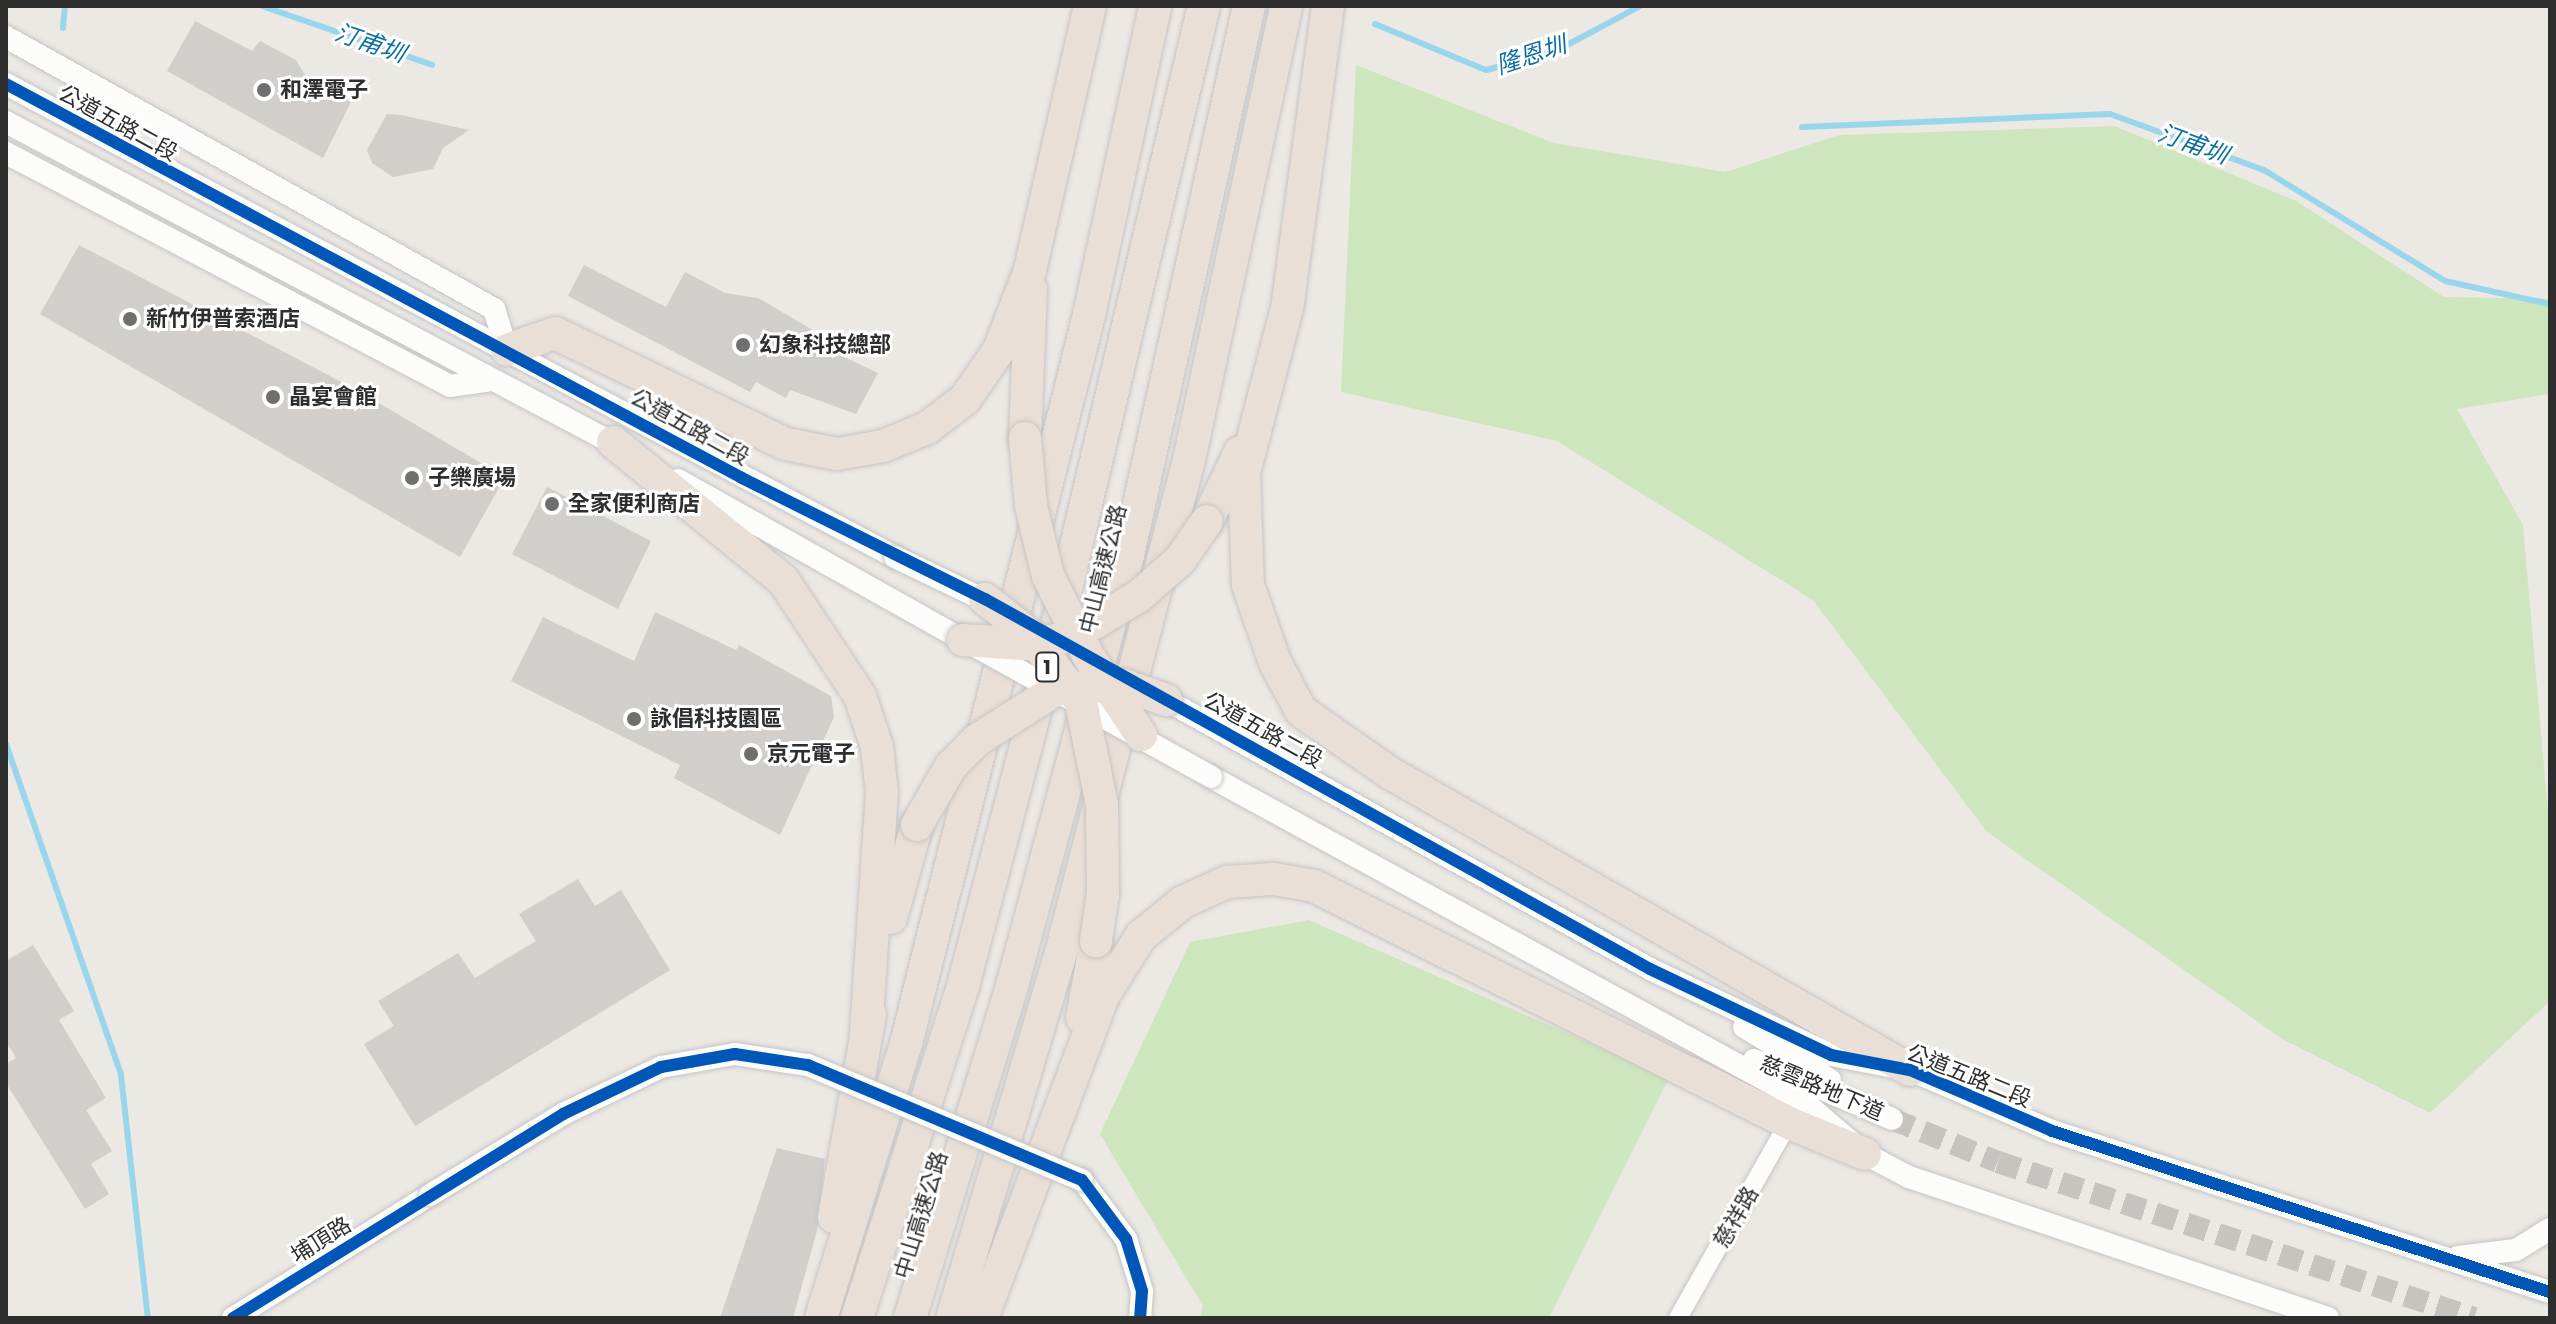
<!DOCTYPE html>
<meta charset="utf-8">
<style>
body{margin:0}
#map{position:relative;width:2556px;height:1324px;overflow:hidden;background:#ece8e4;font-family:Poppins,"Noto Sans TC",sans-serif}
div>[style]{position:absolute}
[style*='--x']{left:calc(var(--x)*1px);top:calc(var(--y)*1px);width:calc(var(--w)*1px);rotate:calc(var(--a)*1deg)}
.green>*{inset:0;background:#cee6be}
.stream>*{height:6px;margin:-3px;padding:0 3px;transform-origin:3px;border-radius:3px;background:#99d6ec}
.building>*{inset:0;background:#d1cecb}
.tertiary-tunnel>*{height:22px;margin-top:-11px;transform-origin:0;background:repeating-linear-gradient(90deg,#c6c3c0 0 22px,transparent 0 33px)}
.roads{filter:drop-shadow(0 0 2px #c5c4c5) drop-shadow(0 0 2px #c5c4c5)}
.minor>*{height:18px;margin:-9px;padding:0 9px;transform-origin:9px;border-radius:9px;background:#fcfcfb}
.tertiary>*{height:22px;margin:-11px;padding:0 11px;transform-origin:11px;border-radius:11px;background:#fcfcfb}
.motorway>*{height:32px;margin:-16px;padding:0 16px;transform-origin:16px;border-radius:16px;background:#eadfd6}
.bridges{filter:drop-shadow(0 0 2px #c5c4c5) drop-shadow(0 0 2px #c5c4c5)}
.tertiary-bridge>*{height:22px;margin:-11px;padding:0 11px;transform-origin:11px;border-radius:11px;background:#fcfcfb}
.motorway-bridge>*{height:32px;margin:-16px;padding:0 16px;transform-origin:16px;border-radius:16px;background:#eadfd6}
.cycleway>*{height:12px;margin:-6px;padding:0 6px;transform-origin:6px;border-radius:6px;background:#0057b8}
.dots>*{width:22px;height:22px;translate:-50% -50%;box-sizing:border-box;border:4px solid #fff;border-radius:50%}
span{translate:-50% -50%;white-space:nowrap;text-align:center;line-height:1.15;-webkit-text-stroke:6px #fff;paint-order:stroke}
.shield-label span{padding:2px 6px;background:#fff;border:2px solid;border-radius:6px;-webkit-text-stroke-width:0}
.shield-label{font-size:20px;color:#2e2e2e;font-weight:700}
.poi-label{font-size:22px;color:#2e2e2e;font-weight:700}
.left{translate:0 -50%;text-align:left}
.street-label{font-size:22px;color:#2e2e2e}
.water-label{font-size:24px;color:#0d6fa3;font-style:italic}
.frame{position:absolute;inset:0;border:8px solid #2e2e2e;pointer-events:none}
</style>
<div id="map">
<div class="green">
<div style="clip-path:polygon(1356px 65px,1554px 143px,1725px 172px,1839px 135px,2115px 126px,2296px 201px,2444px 297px,2550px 299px,2550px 394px,2457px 409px,2523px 525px,2550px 836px,2550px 1001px,2430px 1113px,2284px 1040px,1987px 832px,1813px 600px,1557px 441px,1341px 392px)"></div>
<div style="clip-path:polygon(1309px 920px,1669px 1078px,1549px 1318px,1200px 1318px,1203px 1306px,1100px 1134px,1190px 942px)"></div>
</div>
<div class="stream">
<div style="--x:262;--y:6;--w:180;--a:19.1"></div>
<div style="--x:1375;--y:24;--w:120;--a:22.5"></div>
<div style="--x:1486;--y:70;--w:70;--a:-14.8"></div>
<div style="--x:1554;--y:52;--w:98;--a:-28.1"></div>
<div style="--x:63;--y:28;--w:22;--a:-85"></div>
<div style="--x:1802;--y:127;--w:308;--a:-2.4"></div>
<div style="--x:2110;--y:114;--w:164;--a:20"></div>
<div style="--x:2264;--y:170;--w:212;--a:31.5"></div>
<div style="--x:2445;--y:281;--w:107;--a:12.4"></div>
<div style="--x:6;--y:744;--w:350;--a:70.8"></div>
<div style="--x:121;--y:1075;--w:244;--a:83.7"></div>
</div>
<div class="building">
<div style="clip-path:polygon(195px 21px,252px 51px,260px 41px,296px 60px,310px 83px,351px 102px,323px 158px,167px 71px)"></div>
<div style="clip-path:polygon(387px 114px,401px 115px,469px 130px,443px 148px,433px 169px,393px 177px,372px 163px,367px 150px)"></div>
<div style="clip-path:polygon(79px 245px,353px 388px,505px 477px,460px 557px,40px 314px)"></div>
<div style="clip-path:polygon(584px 265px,666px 307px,685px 272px,725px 293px,758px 298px,811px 329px,825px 348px,878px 373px,856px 414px,790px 390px,786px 398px,756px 382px,750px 392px,568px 296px)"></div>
<div style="clip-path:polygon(547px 487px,651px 541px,618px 609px,512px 554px)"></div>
<div style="clip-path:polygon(655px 612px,736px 650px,739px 645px,831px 696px,834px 717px,780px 835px,674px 778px,680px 765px,511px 681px,543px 617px,634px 661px)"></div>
<div style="clip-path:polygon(578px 879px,595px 906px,621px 890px,670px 970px,415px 1126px,364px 1044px,394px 1026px,378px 1001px,458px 953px,475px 978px,504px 960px,536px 941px,519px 914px)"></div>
<div style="clip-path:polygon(33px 945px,74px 1011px,59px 1020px,106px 1098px,86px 1110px,112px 1151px,91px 1164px,109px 1194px,85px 1209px,6px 1083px,6px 1064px,16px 1058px,6px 1041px,6px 961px)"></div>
<div style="clip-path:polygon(777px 1148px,825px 1159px,818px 1227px,793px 1318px,720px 1318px)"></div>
</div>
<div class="tertiary-tunnel">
<div style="--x:1892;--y:1119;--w:114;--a:22.1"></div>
<div style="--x:1998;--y:1162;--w:501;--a:18.15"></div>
</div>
<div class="roads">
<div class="minor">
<div style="--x:1678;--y:1318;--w:233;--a:-60.5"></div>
</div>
<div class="tertiary">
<div style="--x:6;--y:37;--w:559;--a:29.13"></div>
<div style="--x:494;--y:309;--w:43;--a:72.4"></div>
<div style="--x:6;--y:84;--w:1007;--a:28.02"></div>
<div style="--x:6;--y:122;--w:699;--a:27.88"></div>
<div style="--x:6;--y:153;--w:501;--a:27.69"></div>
<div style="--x:450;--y:386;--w:42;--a:-8.1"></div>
<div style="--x:678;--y:480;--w:327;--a:29.3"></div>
<div style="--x:1166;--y:700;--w:554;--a:29.06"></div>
<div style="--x:1650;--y:969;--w:200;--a:25.4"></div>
<div style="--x:1831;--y:1055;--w:80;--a:10.8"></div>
<div style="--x:1910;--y:1070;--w:155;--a:23.2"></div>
<div style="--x:2052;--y:1131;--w:523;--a:17.92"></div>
<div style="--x:1211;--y:777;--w:674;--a:28.66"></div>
<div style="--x:1802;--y:1100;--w:83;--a:40.6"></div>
<div style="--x:1865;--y:1154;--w:50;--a:27.6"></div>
<div style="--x:1909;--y:1177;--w:442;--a:18.6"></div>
<div style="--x:1744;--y:1027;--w:101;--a:31.6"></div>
<div style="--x:1754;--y:1060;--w:150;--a:23.1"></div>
<div style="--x:1082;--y:1180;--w:74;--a:53.3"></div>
<div style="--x:1126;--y:1239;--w:54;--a:72.9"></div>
<div style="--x:1142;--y:1291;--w:27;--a:94"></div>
<div style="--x:2458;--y:1257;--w:58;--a:-6.9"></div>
<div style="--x:2516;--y:1250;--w:40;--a:-32"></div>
<div style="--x:233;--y:1318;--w:232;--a:-32"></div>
</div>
<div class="motorway">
<div style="--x:1328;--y:6;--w:305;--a:97.7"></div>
<div style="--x:1287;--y:308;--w:171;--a:104.6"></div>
<div style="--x:1244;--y:473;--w:112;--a:88"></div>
<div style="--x:1248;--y:585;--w:82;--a:70.7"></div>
<div style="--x:1275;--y:662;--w:55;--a:62"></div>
<div style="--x:1301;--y:711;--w:108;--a:34.9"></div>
<div style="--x:1390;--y:773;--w:599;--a:29.73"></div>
<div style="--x:507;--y:350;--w:51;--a:-19.5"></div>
<div style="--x:555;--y:333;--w:256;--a:25.7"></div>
<div style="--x:786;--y:444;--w:52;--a:11.1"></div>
<div style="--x:837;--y:454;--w:47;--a:-9.9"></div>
<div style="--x:883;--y:446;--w:48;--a:-22.2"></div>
<div style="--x:927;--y:428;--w:48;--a:-37.3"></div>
<div style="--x:965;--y:399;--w:60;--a:-55.2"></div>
<div style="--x:999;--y:350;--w:86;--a:-68.8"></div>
<div style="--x:1030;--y:270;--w:271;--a:-77.2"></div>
<div style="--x:1025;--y:438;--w:149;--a:-87.7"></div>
<div style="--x:613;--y:442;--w:219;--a:39.1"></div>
<div style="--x:783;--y:580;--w:139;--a:56.4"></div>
<div style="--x:860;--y:696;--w:54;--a:71.6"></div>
<div style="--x:877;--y:747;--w:45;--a:83.7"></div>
<div style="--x:882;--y:792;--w:245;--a:93.8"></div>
<div style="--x:1207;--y:521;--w:76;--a:-64.4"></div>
<div style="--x:1058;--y:622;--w:633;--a:-76.67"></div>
<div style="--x:891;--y:918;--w:97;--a:-74.4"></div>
<div style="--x:1082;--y:1018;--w:78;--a:-79.7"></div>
<div style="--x:834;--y:1217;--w:206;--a:-79.9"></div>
<div style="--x:821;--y:1318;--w:287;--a:-72.8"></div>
<div style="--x:906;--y:1044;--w:752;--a:-75.91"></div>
<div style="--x:1089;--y:315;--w:316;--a:-77.9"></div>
<div style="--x:857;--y:1318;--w:349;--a:-72.3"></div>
<div style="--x:963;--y:986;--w:314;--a:-75.3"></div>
<div style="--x:910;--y:1318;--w:347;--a:-72.9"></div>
<div style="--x:1012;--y:986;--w:446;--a:-74.9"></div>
<div style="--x:1128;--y:555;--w:562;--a:-77.57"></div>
<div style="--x:952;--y:1318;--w:389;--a:-73.4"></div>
<div style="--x:1063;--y:945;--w:501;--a:-75.44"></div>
<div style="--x:1189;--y:460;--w:464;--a:-77.9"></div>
<div style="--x:982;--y:1318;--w:344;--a:-69.4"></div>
<div style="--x:1103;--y:996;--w:71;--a:-57.7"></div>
<div style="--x:1141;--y:936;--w:54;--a:-39"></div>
<div style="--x:1183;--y:902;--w:48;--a:-24.4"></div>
<div style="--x:1227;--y:882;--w:47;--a:-3.7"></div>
<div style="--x:1274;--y:879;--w:41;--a:9.9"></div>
<div style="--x:1314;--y:886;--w:531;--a:26.52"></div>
<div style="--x:1789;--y:1123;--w:82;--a:22.2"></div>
</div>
</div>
<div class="bridges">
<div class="tertiary-bridge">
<div style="--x:895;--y:557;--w:113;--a:25.7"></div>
<div style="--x:975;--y:646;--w:270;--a:29"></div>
<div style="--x:430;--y:1195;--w:156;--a:-31.3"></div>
<div style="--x:563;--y:1114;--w:109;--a:-25.6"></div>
<div style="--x:661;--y:1067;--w:75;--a:-10"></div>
<div style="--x:735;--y:1054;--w:74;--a:8.6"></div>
<div style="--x:808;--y:1065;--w:297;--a:22.8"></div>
</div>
<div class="motorway-bridge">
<div style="--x:1025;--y:438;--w:68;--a:85"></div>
<div style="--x:1031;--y:506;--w:72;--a:76.3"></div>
<div style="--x:1048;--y:576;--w:91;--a:63.2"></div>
<div style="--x:1089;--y:657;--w:94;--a:56.3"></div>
<div style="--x:985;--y:599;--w:56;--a:38.5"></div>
<div style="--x:1029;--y:634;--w:86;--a:52.6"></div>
<div style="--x:1081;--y:702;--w:105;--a:78.5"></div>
<div style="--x:1102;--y:805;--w:88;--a:89.3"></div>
<div style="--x:1103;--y:893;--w:49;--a:98.3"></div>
<div style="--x:963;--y:640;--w:76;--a:3.8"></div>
<div style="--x:1039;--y:645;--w:39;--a:-17"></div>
<div style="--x:1076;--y:634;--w:74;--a:-31.1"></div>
<div style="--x:1139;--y:596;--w:55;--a:-41.3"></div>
<div style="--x:1180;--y:560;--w:47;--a:-55.3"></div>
<div style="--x:917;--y:825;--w:68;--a:-60"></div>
<div style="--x:951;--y:766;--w:37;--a:-45"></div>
<div style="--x:977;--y:740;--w:95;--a:-32.5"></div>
<div style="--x:1057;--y:689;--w:67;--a:-3.4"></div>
<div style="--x:1124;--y:685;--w:45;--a:19.7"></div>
</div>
</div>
<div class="cycleway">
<div style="--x:6;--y:84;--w:835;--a:28.16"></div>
<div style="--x:742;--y:478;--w:271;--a:26.5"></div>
<div style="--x:985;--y:599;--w:761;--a:29.09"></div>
<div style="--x:1650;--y:969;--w:200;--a:25.4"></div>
<div style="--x:1831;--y:1055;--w:80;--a:10.8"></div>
<div style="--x:1910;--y:1070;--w:155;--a:23.2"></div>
<div style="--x:2052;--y:1131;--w:523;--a:17.92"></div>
<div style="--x:233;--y:1318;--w:388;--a:-31.7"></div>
<div style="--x:563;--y:1114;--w:109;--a:-25.6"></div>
<div style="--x:661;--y:1067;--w:75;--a:-10"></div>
<div style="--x:735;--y:1054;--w:74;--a:8.6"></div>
<div style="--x:808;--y:1065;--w:297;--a:22.8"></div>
<div style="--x:1082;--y:1180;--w:74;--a:53.3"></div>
<div style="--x:1126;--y:1239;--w:54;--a:72.9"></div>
<div style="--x:1142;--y:1291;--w:27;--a:94"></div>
</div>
<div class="dots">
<div style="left:264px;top:90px;background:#706f6e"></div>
<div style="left:130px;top:319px;background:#706f6e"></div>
<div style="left:743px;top:345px;background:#706f6e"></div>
<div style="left:273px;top:397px;background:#706f6e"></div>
<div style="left:412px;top:478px;background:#706f6e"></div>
<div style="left:552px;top:504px;background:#706f6e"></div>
<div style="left:634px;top:719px;background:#706f6e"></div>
<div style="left:751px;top:754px;background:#706f6e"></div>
</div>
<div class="shield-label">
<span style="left:1047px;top:667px">1</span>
</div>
<div class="poi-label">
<span class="left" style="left:280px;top:90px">和澤電子</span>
<span class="left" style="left:146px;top:319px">新竹伊普索酒店</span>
<span class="left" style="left:759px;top:345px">幻象科技總部</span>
<span class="left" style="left:289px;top:397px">晶宴會館</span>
<span class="left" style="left:428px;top:478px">子樂廣場</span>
<span class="left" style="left:568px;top:504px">全家便利商店</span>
<span class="left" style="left:650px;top:719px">詠倡科技園區</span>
<span class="left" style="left:767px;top:754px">京元電子</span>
</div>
<div class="street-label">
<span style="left:118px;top:123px;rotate:29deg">公道五路二段</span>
<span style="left:690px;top:427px;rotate:29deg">公道五路二段</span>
<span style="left:1103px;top:569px;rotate:-76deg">中山高速公路</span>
<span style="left:1263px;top:730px;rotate:29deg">公道五路二段</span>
<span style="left:1969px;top:1076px;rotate:22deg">公道五路二段</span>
<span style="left:1822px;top:1088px;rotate:23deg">慈雲路地下道</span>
<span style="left:921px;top:1215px;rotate:-73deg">中山高速公路</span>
<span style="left:1736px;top:1217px;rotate:-60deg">慈祥路</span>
<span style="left:321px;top:1240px;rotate:-32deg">埔頂路</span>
</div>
<div class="water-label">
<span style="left:370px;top:43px;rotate:19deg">汀甫圳</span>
<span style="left:1531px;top:55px;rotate:-18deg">隆恩圳</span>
<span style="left:2193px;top:144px;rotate:20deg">汀甫圳</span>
</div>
<div class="frame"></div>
</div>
